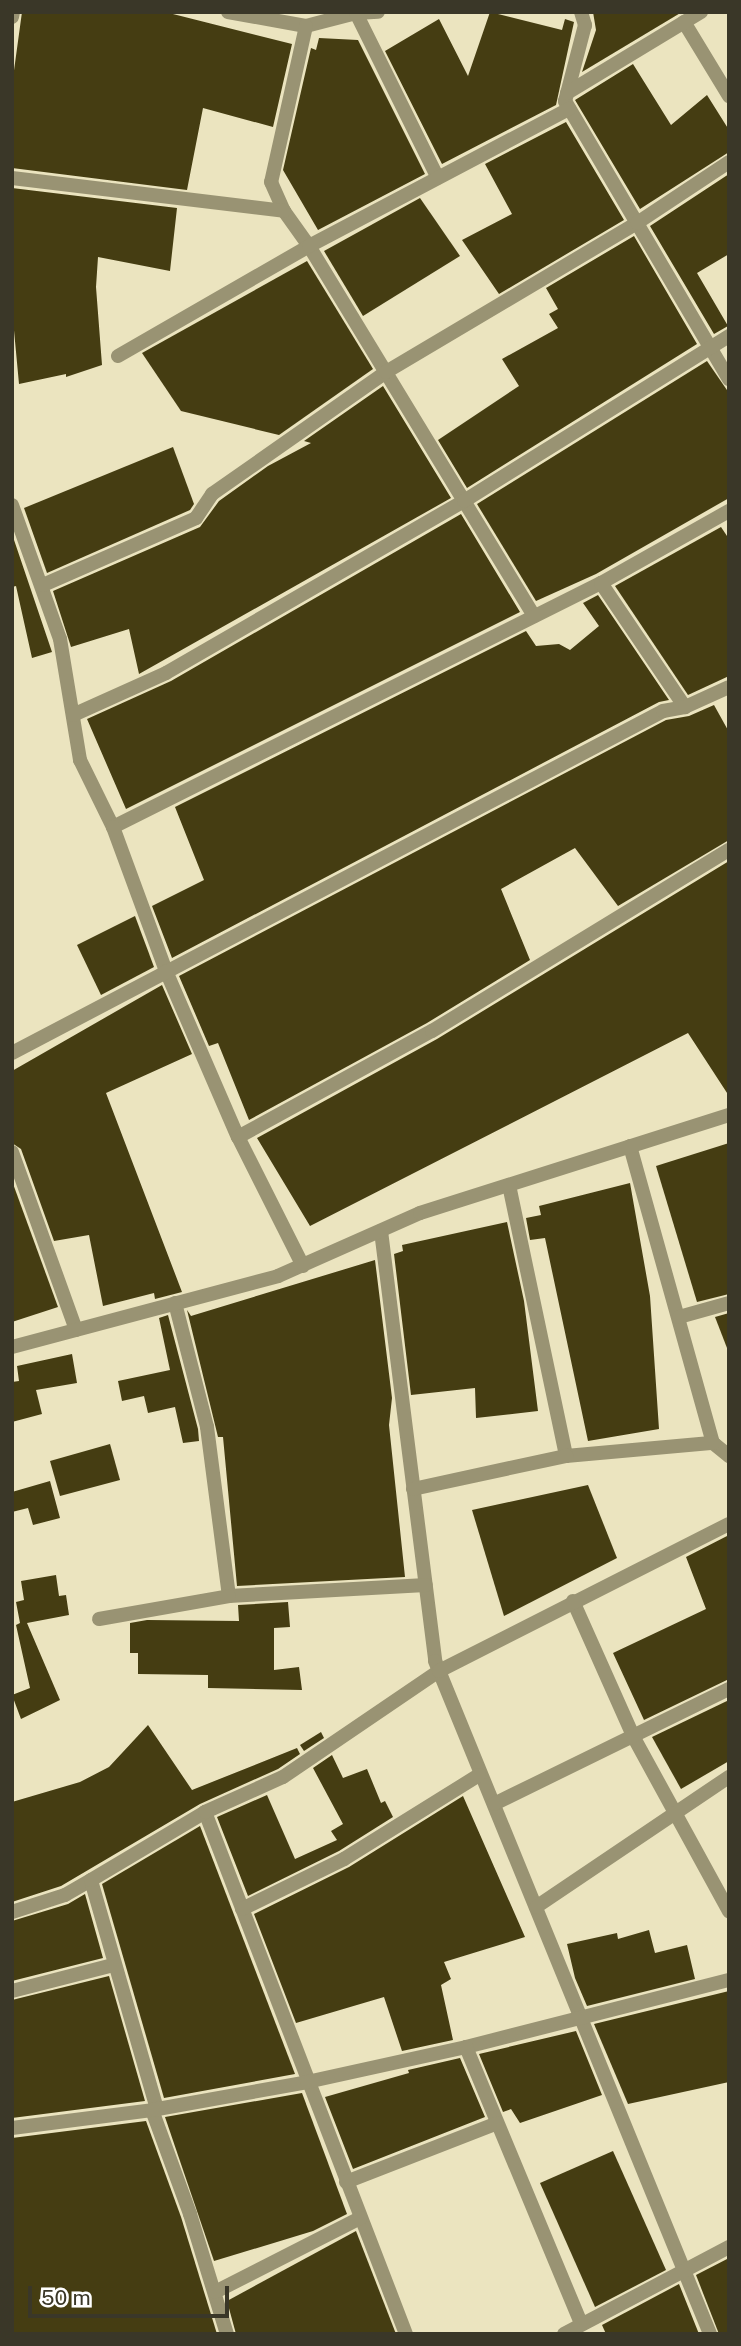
<!DOCTYPE html>
<style>
body{margin:0}
#map{position:relative;width:741px;height:2346px;overflow:hidden;background:#ebe4bf;font-family:"Public Sans",sans-serif}
div>[style]{position:absolute}
[style*='--x']{left:calc(var(--x)*1px);top:calc(var(--y)*1px);width:calc(var(--w)*1px);rotate:calc(var(--a)*1deg)}
.building>*{inset:0;background:#453d12}
.street>*{height:14px;margin:-7px;padding:0 7px;transform-origin:7px;border-radius:7px;background:#999373}
span{translate:-50% -50%;white-space:nowrap;text-align:center;line-height:1.15;-webkit-text-stroke:7px #fff;paint-order:stroke}
.frame{position:absolute;inset:0;border:14px solid #3a3728;pointer-events:none}
.scale{position:absolute;left:28px;top:2286px;width:201px;height:32px;box-sizing:border-box;border:4px solid #3a3728;border-top:0;padding-left:9px;font-size:21px;line-height:24px;white-space:nowrap;color:#3a3728;-webkit-text-stroke:5px #fff;paint-order:stroke}
</style>
<div id="map">
<div class="building">
<div style="clip-path:polygon(22px 12px,165px 12px,292px 44px,273px 127px,203px 108px,187px 190px,12px 168px,12px 85px)"></div>
<div style="clip-path:polygon(490px 12px,562px 30px,565px 19px,574px 22px,556px 105px,442px 164px,385px 51px,439px 19px,468px 76px)"></div>
<div style="clip-path:polygon(593px 12px,682px 12px,582px 72px,596px 30px)"></div>
<div style="clip-path:polygon(319px 38px,358px 40px,425px 174px,318px 230px,283px 170px,311px 48px,316px 50px)"></div>
<div style="clip-path:polygon(633px 64px,671px 125px,707px 95px,729px 130px,729px 152px,640px 209px,575px 100px)"></div>
<div style="clip-path:polygon(566px 122px,624px 220px,499px 294px,462px 240px,512px 214px,485px 164px)"></div>
<div style="clip-path:polygon(729px 174px,729px 254px,697px 273px,728px 326px,714px 334px,650px 226px)"></div>
<div style="clip-path:polygon(12px 188px,177px 208px,170px 271px,98px 257px,96px 287px,102px 365px,66px 377px,66px 374px,19px 384px,12px 309px)"></div>
<div style="clip-path:polygon(420px 198px,460px 256px,363px 316px,324px 251px)"></div>
<div style="clip-path:polygon(634px 236px,697px 344px,467px 488px,438px 440px,519px 386px,502px 359px,558px 328px,549px 314px,558px 309px,546px 288px)"></div>
<div style="clip-path:polygon(307px 261px,373px 369px,279px 435px,181px 411px,142px 353px)"></div>
<div style="clip-path:polygon(707px 361px,729px 393px,729px 498px,596px 574px,536px 601px,477px 504px)"></div>
<div style="clip-path:polygon(383px 386px,451px 498px,139px 674px,129px 629px,71px 647px,53px 591px,200px 527px,219px 501px,268px 466px,311px 443px,304px 441px)"></div>
<div style="clip-path:polygon(173px 447px,194px 504px,190px 510px,47px 573px,24px 508px)"></div>
<div style="clip-path:polygon(461px 514px,520px 612px,126px 809px,87px 719px,171px 681px)"></div>
<div style="clip-path:polygon(721px 527px,729px 539px,729px 676px,688px 695px,615px 586px)"></div>
<div style="clip-path:polygon(12px 534px,52px 652px,32px 658px,16px 586px,12px 587px)"></div>
<div style="clip-path:polygon(598px 595px,669px 700px,659px 702px,172px 958px,152px 906px,204px 880px,175px 807px,526px 631px,536px 646px,559px 644px,570px 650px,599px 626px,583px 603px)"></div>
<div style="clip-path:polygon(714px 705px,729px 732px,729px 840px,618px 906px,575px 848px,501px 889px,530px 960px,427px 1023px,249px 1120px,218px 1043px,209px 1046px,179px 976px,666px 720px,689px 716px)"></div>
<div style="clip-path:polygon(729px 861px,729px 1096px,688px 1033px,310px 1226px,257px 1138px,437px 1039px)"></div>
<div style="clip-path:polygon(135px 916px,154px 967px,101px 995px,77px 945px)"></div>
<div style="clip-path:polygon(162px 985px,192px 1054px,106px 1093px,182px 1292px,155px 1299px,154px 1293px,103px 1306px,89px 1235px,54px 1241px,21px 1149px,12px 1143px,12px 1071px)"></div>
<div style="clip-path:polygon(729px 1143px,729px 1294px,697px 1302px,656px 1166px)"></div>
<div style="clip-path:polygon(12px 1181px,58px 1307px,12px 1322px)"></div>
<div style="clip-path:polygon(630px 1183px,650px 1296px,659px 1429px,588px 1441px,545px 1238px,530px 1240px,526px 1218px,541px 1215px,539px 1206px)"></div>
<div style="clip-path:polygon(507px 1222px,524px 1301px,538px 1411px,476px 1418px,475px 1388px,411px 1395px,394px 1254px,403px 1251px,402px 1245px)"></div>
<div style="clip-path:polygon(375px 1260px,392px 1398px,389px 1425px,405px 1577px,237px 1586px,223px 1437px,218px 1437px,187px 1310px,191px 1316px)"></div>
<div style="clip-path:polygon(729px 1313px,729px 1347px,727px 1348px,715px 1317px)"></div>
<div style="clip-path:polygon(168px 1315px,198px 1429px,199px 1441px,183px 1443px,175px 1407px,148px 1413px,144px 1396px,122px 1401px,118px 1381px,170px 1370px,159px 1318px)"></div>
<div style="clip-path:polygon(72px 1354px,77px 1383px,36px 1390px,42px 1414px,12px 1422px,12px 1382px,19px 1381px,17px 1366px)"></div>
<div style="clip-path:polygon(110px 1444px,120px 1480px,60px 1496px,50px 1461px)"></div>
<div style="clip-path:polygon(50px 1481px,60px 1518px,33px 1525px,28px 1508px,12px 1512px,12px 1492px)"></div>
<div style="clip-path:polygon(588px 1485px,617px 1558px,504px 1616px,472px 1510px)"></div>
<div style="clip-path:polygon(729px 1535px,729px 1679px,644px 1720px,613px 1653px,706px 1609px,686px 1557px)"></div>
<div style="clip-path:polygon(56px 1575px,59px 1596px,66px 1595px,69px 1615px,27px 1623px,60px 1700px,21px 1719px,12px 1695px,30px 1688px,16px 1625px,20px 1623px,16px 1602px,24px 1600px,21px 1581px)"></div>
<div style="clip-path:polygon(288px 1602px,290px 1627px,274px 1628px,274px 1670px,299px 1667px,302px 1690px,208px 1688px,208px 1675px,138px 1674px,138px 1653px,130px 1653px,130px 1623px,147px 1620px,239px 1621px,238px 1605px)"></div>
<div style="clip-path:polygon(729px 1700px,729px 1761px,681px 1789px,652px 1737px)"></div>
<div style="clip-path:polygon(148px 1725px,192px 1790px,297px 1748px,300px 1754px,278px 1769px,200px 1804px,61px 1886px,12px 1902px,12px 1802px,80px 1782px,109px 1767px)"></div>
<div style="clip-path:polygon(321px 1732px,324px 1738px,304px 1751px,300px 1745px)"></div>
<div style="clip-path:polygon(332px 1755px,343px 1778px,367px 1769px,381px 1803px,385px 1801px,393px 1817px,339px 1851px,248px 1896px,217px 1817px,267px 1795px,295px 1859px,337px 1840px,331px 1831px,343px 1824px,313px 1768px)"></div>
<div style="clip-path:polygon(463px 1796px,525px 1937px,444px 1962px,451px 1979px,441px 1985px,453px 2040px,402px 2051px,384px 1997px,296px 2023px,254px 1914px,349px 1867px)"></div>
<div style="clip-path:polygon(200px 1826px,295px 2074px,164px 2098px,102px 1884px)"></div>
<div style="clip-path:polygon(85px 1894px,103px 1958px,12px 1981px,12px 1921px,68px 1904px)"></div>
<div style="clip-path:polygon(649px 1930px,655px 1953px,687px 1945px,695px 1979px,587px 2006px,575px 1978px,567px 1944px,617px 1933px,618px 1939px)"></div>
<div style="clip-path:polygon(109px 1976px,145px 2101px,12px 2118px,12px 2000px)"></div>
<div style="clip-path:polygon(729px 1991px,729px 2082px,628px 2104px,594px 2024px)"></div>
<div style="clip-path:polygon(576px 2031px,602px 2095px,520px 2123px,511px 2109px,503px 2112px,479px 2054px)"></div>
<div style="clip-path:polygon(460px 2058px,485px 2117px,353px 2169px,325px 2097px,409px 2073px,408px 2070px)"></div>
<div style="clip-path:polygon(302px 2093px,347px 2214px,313px 2231px,214px 2261px,165px 2117px)"></div>
<div style="clip-path:polygon(146px 2121px,181px 2217px,217px 2334px,12px 2334px,12px 2138px)"></div>
<div style="clip-path:polygon(613px 2151px,666px 2270px,595px 2307px,540px 2183px)"></div>
<div style="clip-path:polygon(356px 2231px,396px 2334px,236px 2334px,227px 2301px)"></div>
<div style="clip-path:polygon(729px 2258px,729px 2334px,719px 2334px,696px 2275px)"></div>
<div style="clip-path:polygon(679px 2284px,699px 2334px,606px 2334px,602px 2325px)"></div>
</div>
<div class="street">
<div style="--x:228;--y:12;--w:79;--a:10.2"></div>
<div style="--x:306;--y:26;--w:52;--a:-14.6"></div>
<div style="--x:356;--y:13;--w:22;--a:-3"></div>
<div style="--x:581;--y:12;--w:14;--a:73"></div>
<div style="--x:585;--y:25;--w:79;--a:104.7"></div>
<div style="--x:565;--y:101;--w:323;--a:59.5"></div>
<div style="--x:356;--y:13;--w:184;--a:63.6"></div>
<div style="--x:12;--y:17;--w:5;--a:-79"></div>
<div style="--x:684;--y:22;--w:87;--a:58.7"></div>
<div style="--x:306;--y:26;--w:160;--a:102.6"></div>
<div style="--x:271;--y:182;--w:32;--a:66"></div>
<div style="--x:284;--y:211;--w:43;--a:54.5"></div>
<div style="--x:309;--y:246;--w:433;--a:58.7"></div>
<div style="--x:567;--y:93;--w:157;--a:-31.2"></div>
<div style="--x:12;--y:178;--w:274;--a:6.9"></div>
<div style="--x:118;--y:356;--w:220;--a:-29.9"></div>
<div style="--x:309;--y:246;--w:294;--a:-27.8"></div>
<div style="--x:12;--y:505;--w:142;--a:70.3"></div>
<div style="--x:60;--y:639;--w:123;--a:80.6"></div>
<div style="--x:80;--y:760;--w:75;--a:63.8"></div>
<div style="--x:113;--y:827;--w:546;--a:-26.57"></div>
<div style="--x:601;--y:583;--w:147;--a:-29.4"></div>
<div style="--x:601;--y:583;--w:150;--a:55.9"></div>
<div style="--x:43;--y:585;--w:167;--a:-23.6"></div>
<div style="--x:196;--y:518;--w:29;--a:-56"></div>
<div style="--x:212;--y:494;--w:213;--a:-35"></div>
<div style="--x:386;--y:372;--w:292;--a:-30.7"></div>
<div style="--x:637;--y:223;--w:110;--a:-33.5"></div>
<div style="--x:73;--y:715;--w:102;--a:-24.3"></div>
<div style="--x:166;--y:673;--w:344;--a:-30"></div>
<div style="--x:464;--y:501;--w:312;--a:-31.9"></div>
<div style="--x:113;--y:827;--w:153;--a:69.8"></div>
<div style="--x:166;--y:971;--w:181;--a:66.6"></div>
<div style="--x:12;--y:1053;--w:735;--a:-27.71"></div>
<div style="--x:663;--y:711;--w:22;--a:-10"></div>
<div style="--x:685;--y:707;--w:48;--a:-24.4"></div>
<div style="--x:630;--y:1146;--w:308;--a:74.4"></div>
<div style="--x:713;--y:1443;--w:21;--a:39"></div>
<div style="--x:12;--y:1152;--w:189;--a:70.2"></div>
<div style="--x:509;--y:1185;--w:277;--a:78.1"></div>
<div style="--x:566;--y:1456;--w:148;--a:-5.1"></div>
<div style="--x:381;--y:1231;--w:433;--a:82.8"></div>
<div style="--x:435;--y:1661;--w:727;--a:67.77"></div>
<div style="--x:303;--y:1266;--w:144;--a:-116.7"></div>
<div style="--x:238;--y:1137;--w:221;--a:-28.7"></div>
<div style="--x:432;--y:1031;--w:348;--a:-31.4"></div>
<div style="--x:175;--y:1303;--w:128;--a:75.5"></div>
<div style="--x:207;--y:1427;--w:170;--a:82.6"></div>
<div style="--x:229;--y:1596;--w:197;--a:-3.2"></div>
<div style="--x:679;--y:1317;--w:52;--a:-15.6"></div>
<div style="--x:12;--y:1347;--w:275;--a:-14.9"></div>
<div style="--x:278;--y:1276;--w:155;--a:-23.9"></div>
<div style="--x:420;--y:1213;--w:324;--a:-17.6"></div>
<div style="--x:413;--y:1489;--w:157;--a:-12.2"></div>
<div style="--x:573;--y:1601;--w:148;--a:66"></div>
<div style="--x:633;--y:1736;--w:200;--a:61.3"></div>
<div style="--x:99;--y:1619;--w:132;--a:-10"></div>
<div style="--x:494;--y:1804;--w:262;--a:-26.1"></div>
<div style="--x:205;--y:1812;--w:559;--a:68.94"></div>
<div style="--x:536;--y:1907;--w:233;--a:-34"></div>
<div style="--x:242;--y:1909;--w:114;--a:-26.1"></div>
<div style="--x:344;--y:1859;--w:159;--a:-31.9"></div>
<div style="--x:12;--y:1912;--w:56;--a:-17.8"></div>
<div style="--x:65;--y:1895;--w:30;--a:-30"></div>
<div style="--x:12;--y:1991;--w:104;--a:-14.4"></div>
<div style="--x:466;--y:2047;--w:271;--a:-14.3"></div>
<div style="--x:157;--y:2109;--w:238;--a:-106.1"></div>
<div style="--x:91;--y:1880;--w:133;--a:-30.8"></div>
<div style="--x:205;--y:1812;--w:85;--a:-24.2"></div>
<div style="--x:283;--y:1777;--w:189;--a:-34.2"></div>
<div style="--x:439;--y:1671;--w:325;--a:-26.9"></div>
<div style="--x:152;--y:2110;--w:111;--a:69.9"></div>
<div style="--x:190;--y:2214;--w:126;--a:72.9"></div>
<div style="--x:12;--y:2128;--w:141;--a:-7.3"></div>
<div style="--x:152;--y:2110;--w:158;--a:-10.2"></div>
<div style="--x:307;--y:2082;--w:163;--a:-12.4"></div>
<div style="--x:466;--y:2047;--w:299;--a:67.4"></div>
<div style="--x:346;--y:2182;--w:162;--a:-21.3"></div>
<div style="--x:215;--y:2292;--w:163;--a:-27"></div>
<div style="--x:564;--y:2334;--w:187;--a:-27.8"></div>
</div>
<div class="frame"></div>
<div class="scale">50 m</div>
</div>
